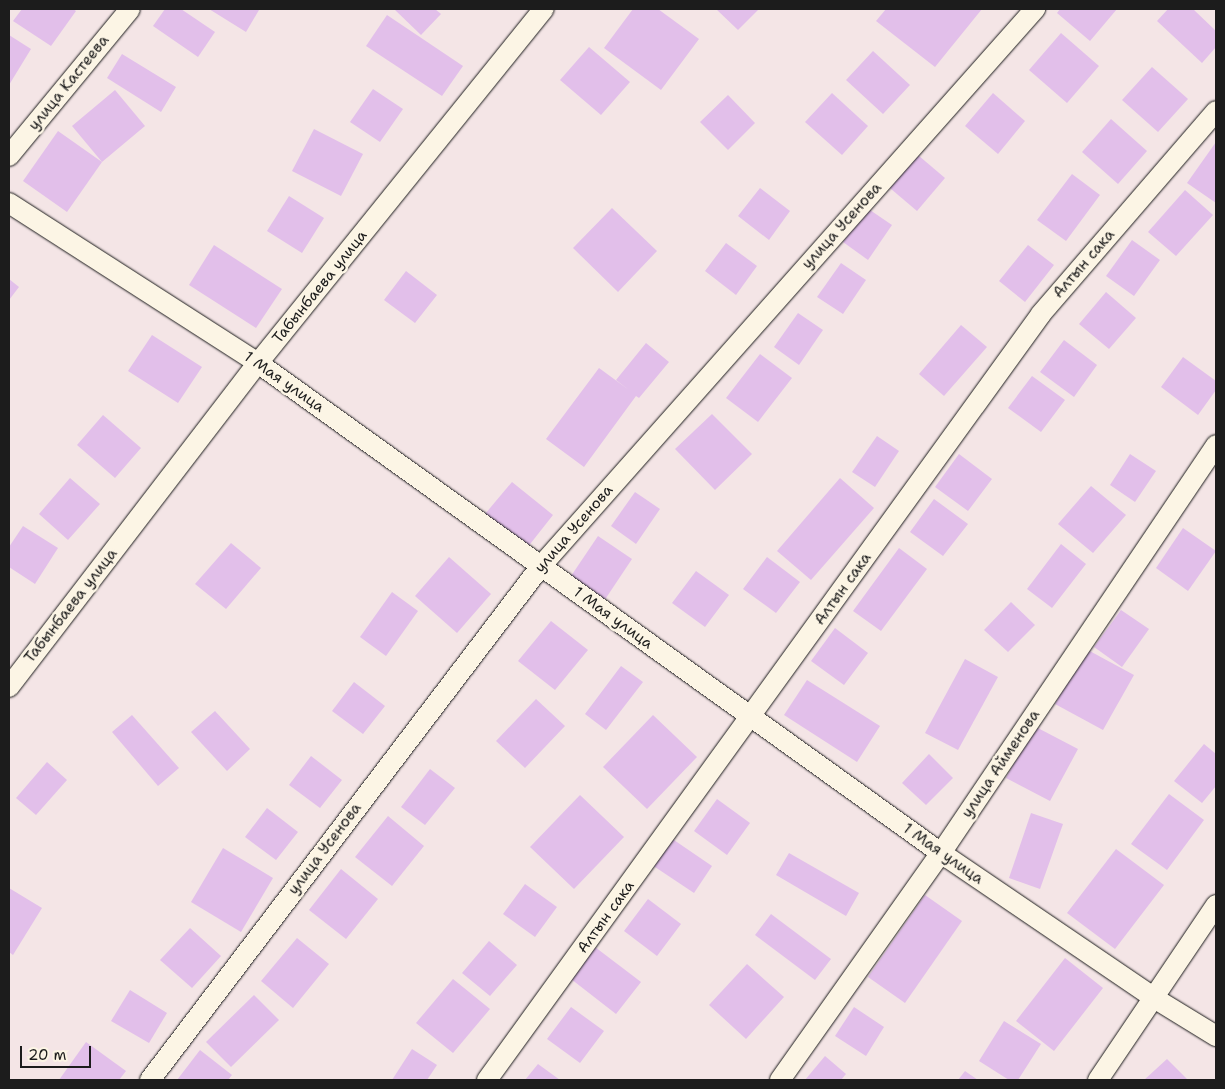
<!DOCTYPE html>
<meta charset="utf-8">
<style>
body{margin:0}
#map{position:relative;width:1225px;height:1089px;overflow:hidden;background:#f4e5e6;font-family:"Shantell Sans",sans-serif}
div>[style]{position:absolute}
[style*='--x']{left:calc(var(--x)*1px);top:calc(var(--y)*1px);width:calc(var(--w)*1px);rotate:calc(var(--a)*1deg)}
.building>*{inset:0;background:#e2bfea}
.roads{filter:drop-shadow(0 0 1px #1c1c1c) drop-shadow(0 0 1px #1c1c1c)}
.street>*{height:20px;margin:-10px;padding:0 10px;transform-origin:10px;border-radius:10px;background:#fcf5e5}
span{translate:-50% -50%;white-space:nowrap;text-align:center;line-height:1.15;-webkit-text-stroke:5px #fcf5e5;paint-order:stroke}
.street-label{font-size:15px;color:#1c1c1c}
.frame{position:absolute;inset:0;border:10px solid #1c1c1c;pointer-events:none}
.scale{position:absolute;left:20px;top:1046px;width:71px;height:22px;box-sizing:border-box;border:2px solid #1c1c1c;border-top:0;padding-left:6px;font-size:15px;line-height:18px;white-space:nowrap;color:#1c1c1c;-webkit-text-stroke:4px #fcf5e5;paint-order:stroke}
</style>
<div id="map">
<div class="building">
<div style="clip-path:polygon(22px 9px,73px 9px,76px 11px,51px 46px,13px 21px)"></div>
<div style="clip-path:polygon(165px 9px,181px 9px,215px 32px,198px 57px,153px 26px)"></div>
<div style="clip-path:polygon(209px 9px,256px 9px,259px 10px,246px 32px)"></div>
<div style="clip-path:polygon(394px 9px,435px 9px,441px 14px,421px 35px)"></div>
<div style="clip-path:polygon(633px 9px,658px 9px,699px 39px,661px 90px,604px 48px)"></div>
<div style="clip-path:polygon(716px 9px,759px 9px,738px 30px)"></div>
<div style="clip-path:polygon(886px 9px,982px 9px,935px 67px,876px 21px)"></div>
<div style="clip-path:polygon(1060px 9px,1117px 9px,1090px 41px,1057px 13px)"></div>
<div style="clip-path:polygon(1168px 9px,1193px 9px,1216px 31px,1216px 47px,1202px 63px,1157px 21px)"></div>
<div style="clip-path:polygon(387px 15px,463px 66px,442px 96px,366px 46px)"></div>
<div style="clip-path:polygon(1061px 33px,1099px 66px,1067px 103px,1029px 70px)"></div>
<div style="clip-path:polygon(9px 35px,31px 49px,9px 85px)"></div>
<div style="clip-path:polygon(589px 47px,630px 82px,601px 115px,560px 80px)"></div>
<div style="clip-path:polygon(873px 51px,910px 85px,883px 114px,846px 80px)"></div>
<div style="clip-path:polygon(122px 54px,176px 87px,161px 112px,107px 78px)"></div>
<div style="clip-path:polygon(1152px 67px,1188px 99px,1158px 132px,1122px 100px)"></div>
<div style="clip-path:polygon(373px 89px,403px 109px,380px 142px,350px 122px)"></div>
<div style="clip-path:polygon(115px 90px,145px 126px,102px 162px,72px 126px)"></div>
<div style="clip-path:polygon(832px 93px,868px 126px,842px 155px,805px 122px)"></div>
<div style="clip-path:polygon(993px 93px,1025px 121px,998px 154px,965px 126px)"></div>
<div style="clip-path:polygon(728px 95px,755px 123px,728px 150px,700px 122px)"></div>
<div style="clip-path:polygon(1111px 119px,1147px 151px,1118px 184px,1082px 152px)"></div>
<div style="clip-path:polygon(314px 129px,363px 154px,341px 196px,292px 171px)"></div>
<div style="clip-path:polygon(58px 131px,102px 162px,67px 212px,23px 181px)"></div>
<div style="clip-path:polygon(1216px 142px,1216px 203px,1187px 183px)"></div>
<div style="clip-path:polygon(912px 150px,945px 178px,917px 211px,884px 183px)"></div>
<div style="clip-path:polygon(1072px 174px,1100px 195px,1066px 241px,1037px 220px)"></div>
<div style="clip-path:polygon(760px 188px,790px 211px,769px 240px,738px 216px)"></div>
<div style="clip-path:polygon(1185px 190px,1213px 215px,1176px 256px,1148px 232px)"></div>
<div style="clip-path:polygon(289px 196px,324px 218px,302px 253px,267px 231px)"></div>
<div style="clip-path:polygon(612px 208px,657px 251px,618px 292px,573px 248px)"></div>
<div style="clip-path:polygon(867px 208px,892px 225px,868px 260px,843px 242px)"></div>
<div style="clip-path:polygon(1132px 240px,1160px 260px,1134px 296px,1106px 276px)"></div>
<div style="clip-path:polygon(726px 243px,757px 266px,736px 295px,705px 271px)"></div>
<div style="clip-path:polygon(214px 245px,282px 289px,256px 328px,189px 285px)"></div>
<div style="clip-path:polygon(1028px 245px,1054px 265px,1025px 302px,999px 281px)"></div>
<div style="clip-path:polygon(841px 263px,866px 280px,843px 314px,817px 297px)"></div>
<div style="clip-path:polygon(406px 271px,437px 295px,415px 323px,384px 300px)"></div>
<div style="clip-path:polygon(9px 279px,19px 287px,9px 300px)"></div>
<div style="clip-path:polygon(1106px 292px,1136px 318px,1109px 349px,1079px 324px)"></div>
<div style="clip-path:polygon(798px 313px,823px 330px,799px 365px,774px 347px)"></div>
<div style="clip-path:polygon(961px 325px,987px 347px,944px 396px,919px 374px)"></div>
<div style="clip-path:polygon(152px 335px,202px 367px,178px 403px,128px 371px)"></div>
<div style="clip-path:polygon(1064px 340px,1097px 365px,1074px 397px,1040px 372px)"></div>
<div style="clip-path:polygon(646px 343px,669px 362px,639px 398px,636px 396px,584px 467px,546px 439px,599px 368px,629px 390px,616px 380px)"></div>
<div style="clip-path:polygon(760px 354px,792px 378px,758px 422px,726px 398px)"></div>
<div style="clip-path:polygon(1183px 357px,1216px 381px,1216px 390px,1198px 415px,1161px 387px)"></div>
<div style="clip-path:polygon(1032px 376px,1065px 400px,1041px 432px,1008px 408px)"></div>
<div style="clip-path:polygon(712px 414px,752px 454px,715px 490px,675px 449px)"></div>
<div style="clip-path:polygon(103px 415px,141px 448px,115px 478px,77px 445px)"></div>
<div style="clip-path:polygon(877px 436px,899px 451px,875px 487px,852px 472px)"></div>
<div style="clip-path:polygon(959px 454px,992px 479px,968px 511px,935px 487px)"></div>
<div style="clip-path:polygon(1130px 454px,1156px 471px,1135px 502px,1110px 485px)"></div>
<div style="clip-path:polygon(70px 478px,100px 504px,68px 540px,39px 514px)"></div>
<div style="clip-path:polygon(840px 478px,874px 508px,811px 580px,777px 551px)"></div>
<div style="clip-path:polygon(512px 482px,553px 515px,527px 548px,485px 514px)"></div>
<div style="clip-path:polygon(1091px 486px,1126px 515px,1093px 553px,1058px 524px)"></div>
<div style="clip-path:polygon(635px 492px,660px 509px,636px 544px,611px 526px)"></div>
<div style="clip-path:polygon(934px 499px,968px 524px,943px 556px,910px 532px)"></div>
<div style="clip-path:polygon(23px 526px,58px 548px,35px 584px,9px 567px,9px 547px)"></div>
<div style="clip-path:polygon(1183px 528px,1216px 551px,1188px 591px,1156px 568px)"></div>
<div style="clip-path:polygon(598px 536px,632px 559px,604px 601px,569px 579px)"></div>
<div style="clip-path:polygon(231px 543px,261px 568px,226px 609px,195px 584px)"></div>
<div style="clip-path:polygon(1061px 544px,1086px 564px,1052px 608px,1027px 589px)"></div>
<div style="clip-path:polygon(899px 548px,927px 569px,881px 631px,853px 611px)"></div>
<div style="clip-path:polygon(449px 557px,491px 594px,457px 633px,415px 596px)"></div>
<div style="clip-path:polygon(767px 557px,800px 582px,776px 613px,743px 589px)"></div>
<div style="clip-path:polygon(696px 571px,729px 595px,705px 627px,672px 603px)"></div>
<div style="clip-path:polygon(392px 592px,418px 611px,386px 656px,360px 637px)"></div>
<div style="clip-path:polygon(1011px 602px,1035px 625px,1008px 652px,984px 630px)"></div>
<div style="clip-path:polygon(1121px 610px,1149px 629px,1122px 667px,1094px 647px)"></div>
<div style="clip-path:polygon(551px 621px,588px 650px,555px 690px,518px 661px)"></div>
<div style="clip-path:polygon(835px 628px,868px 653px,844px 685px,811px 661px)"></div>
<div style="clip-path:polygon(1086px 649px,1134px 675px,1103px 730px,1055px 704px)"></div>
<div style="clip-path:polygon(965px 659px,998px 677px,958px 750px,925px 733px)"></div>
<div style="clip-path:polygon(621px 666px,643px 682px,606px 730px,585px 714px)"></div>
<div style="clip-path:polygon(807px 680px,880px 726px,857px 762px,784px 715px)"></div>
<div style="clip-path:polygon(354px 682px,385px 706px,363px 734px,332px 711px)"></div>
<div style="clip-path:polygon(536px 699px,565px 726px,525px 768px,496px 741px)"></div>
<div style="clip-path:polygon(215px 711px,250px 749px,227px 771px,191px 732px)"></div>
<div style="clip-path:polygon(132px 715px,179px 768px,158px 786px,112px 732px)"></div>
<div style="clip-path:polygon(653px 715px,697px 757px,647px 809px,603px 767px)"></div>
<div style="clip-path:polygon(1034px 726px,1078px 749px,1050px 801px,1006px 778px)"></div>
<div style="clip-path:polygon(1204px 744px,1216px 754px,1216px 786px,1202px 803px,1174px 781px)"></div>
<div style="clip-path:polygon(929px 754px,953px 778px,926px 805px,902px 783px)"></div>
<div style="clip-path:polygon(311px 756px,342px 780px,320px 808px,289px 785px)"></div>
<div style="clip-path:polygon(47px 762px,67px 780px,36px 815px,16px 798px)"></div>
<div style="clip-path:polygon(430px 769px,455px 788px,425px 825px,401px 807px)"></div>
<div style="clip-path:polygon(1169px 794px,1204px 820px,1167px 870px,1131px 844px)"></div>
<div style="clip-path:polygon(580px 795px,624px 837px,574px 889px,530px 847px)"></div>
<div style="clip-path:polygon(717px 799px,750px 823px,727px 855px,694px 831px)"></div>
<div style="clip-path:polygon(267px 808px,298px 832px,276px 860px,245px 837px)"></div>
<div style="clip-path:polygon(1031px 813px,1063px 824px,1040px 889px,1009px 878px)"></div>
<div style="clip-path:polygon(388px 816px,424px 846px,392px 886px,355px 857px)"></div>
<div style="clip-path:polygon(671px 838px,712px 866px,694px 893px,652px 865px)"></div>
<div style="clip-path:polygon(223px 848px,273px 878px,241px 932px,191px 902px)"></div>
<div style="clip-path:polygon(1116px 849px,1164px 885px,1115px 949px,1067px 913px)"></div>
<div style="clip-path:polygon(789px 853px,859px 893px,846px 916px,776px 875px)"></div>
<div style="clip-path:polygon(341px 869px,378px 899px,346px 939px,309px 910px)"></div>
<div style="clip-path:polygon(525px 884px,557px 907px,535px 937px,503px 914px)"></div>
<div style="clip-path:polygon(9px 888px,42px 908px,13px 955px,9px 952px)"></div>
<div style="clip-path:polygon(925px 895px,962px 921px,905px 1003px,868px 977px)"></div>
<div style="clip-path:polygon(648px 899px,681px 924px,657px 956px,624px 931px)"></div>
<div style="clip-path:polygon(771px 914px,831px 959px,815px 980px,755px 935px)"></div>
<div style="clip-path:polygon(190px 928px,221px 956px,192px 988px,160px 960px)"></div>
<div style="clip-path:polygon(297px 938px,329px 964px,293px 1008px,261px 981px)"></div>
<div style="clip-path:polygon(489px 941px,517px 965px,490px 996px,462px 973px)"></div>
<div style="clip-path:polygon(595px 947px,641px 982px,616px 1014px,571px 979px)"></div>
<div style="clip-path:polygon(1065px 958px,1103px 988px,1054px 1051px,1016px 1021px)"></div>
<div style="clip-path:polygon(747px 964px,784px 997px,746px 1039px,709px 1005px)"></div>
<div style="clip-path:polygon(453px 979px,490px 1009px,453px 1053px,416px 1023px)"></div>
<div style="clip-path:polygon(130px 990px,167px 1013px,149px 1043px,111px 1021px)"></div>
<div style="clip-path:polygon(254px 995px,279px 1020px,231px 1067px,206px 1042px)"></div>
<div style="clip-path:polygon(571px 1007px,604px 1031px,580px 1063px,547px 1039px)"></div>
<div style="clip-path:polygon(854px 1007px,884px 1027px,866px 1056px,835px 1036px)"></div>
<div style="clip-path:polygon(1004px 1021px,1041px 1044px,1018px 1080px,1009px 1080px,979px 1061px)"></div>
<div style="clip-path:polygon(86px 1042px,126px 1071px,119px 1080px,59px 1080px)"></div>
<div style="clip-path:polygon(412px 1049px,437px 1065px,427px 1080px,392px 1080px)"></div>
<div style="clip-path:polygon(200px 1050px,232px 1075px,228px 1080px,177px 1080px)"></div>
<div style="clip-path:polygon(825px 1056px,846px 1074px,841px 1080px,805px 1080px)"></div>
<div style="clip-path:polygon(1167px 1059px,1188px 1080px,1144px 1080px)"></div>
<div style="clip-path:polygon(538px 1064px,560px 1080px,525px 1080px)"></div>
<div style="clip-path:polygon(965px 1071px,978px 1080px,958px 1080px)"></div>
</div>
<div class="roads">
<div class="street">
<div style="--x:9;--y:156;--w:190;--a:-50.5"></div>
<div style="--x:9;--y:203;--w:296;--a:32.7"></div>
<div style="--x:258;--y:363;--w:841;--a:35.66"></div>
<div style="--x:941;--y:853;--w:258;--a:34.2"></div>
<div style="--x:1154;--y:998;--w:73;--a:31.5"></div>
<div style="--x:9;--y:687;--w:409;--a:-52.5"></div>
<div style="--x:258;--y:363;--w:455;--a:-51.1"></div>
<div style="--x:150;--y:1080;--w:646;--a:-52.74"></div>
<div style="--x:541;--y:566;--w:745;--a:-48.43"></div>
<div style="--x:487;--y:1080;--w:945;--a:-54.12"></div>
<div style="--x:1041;--y:314;--w:268;--a:-49.2"></div>
<div style="--x:780;--y:1080;--w:278;--a:-54.7"></div>
<div style="--x:941;--y:853;--w:492;--a:-56"></div>
<div style="--x:1098;--y:1080;--w:211;--a:-56"></div>
</div>
</div>
<div class="street-label">
<span style="left:69px;top:83px;rotate:-51deg">улица Кастеева</span>
<span style="left:842px;top:226px;rotate:-48deg">улица Усенова</span>
<span style="left:1084px;top:264px;rotate:-49deg">Алтын сака</span>
<span style="left:320px;top:287px;rotate:-51deg">Табынбаева улица</span>
<span style="left:284px;top:382px;rotate:35deg">1 Мая улица</span>
<span style="left:574px;top:529px;rotate:-49deg">улица Усенова</span>
<span style="left:843px;top:589px;rotate:-54deg">Алтын сака</span>
<span style="left:71px;top:606px;rotate:-52deg">Табынбаева улица</span>
<span style="left:613px;top:618px;rotate:36deg">1 Мая улица</span>
<span style="left:1001px;top:764px;rotate:-56deg">улица Айменова</span>
<span style="left:325px;top:849px;rotate:-53deg">улица Усенова</span>
<span style="left:943px;top:854px;rotate:35deg">1 Мая улица</span>
<span style="left:606px;top:917px;rotate:-54deg">Алтын сака</span>
</div>
<div class="frame"></div>
<div class="scale">20 m</div>
</div>
